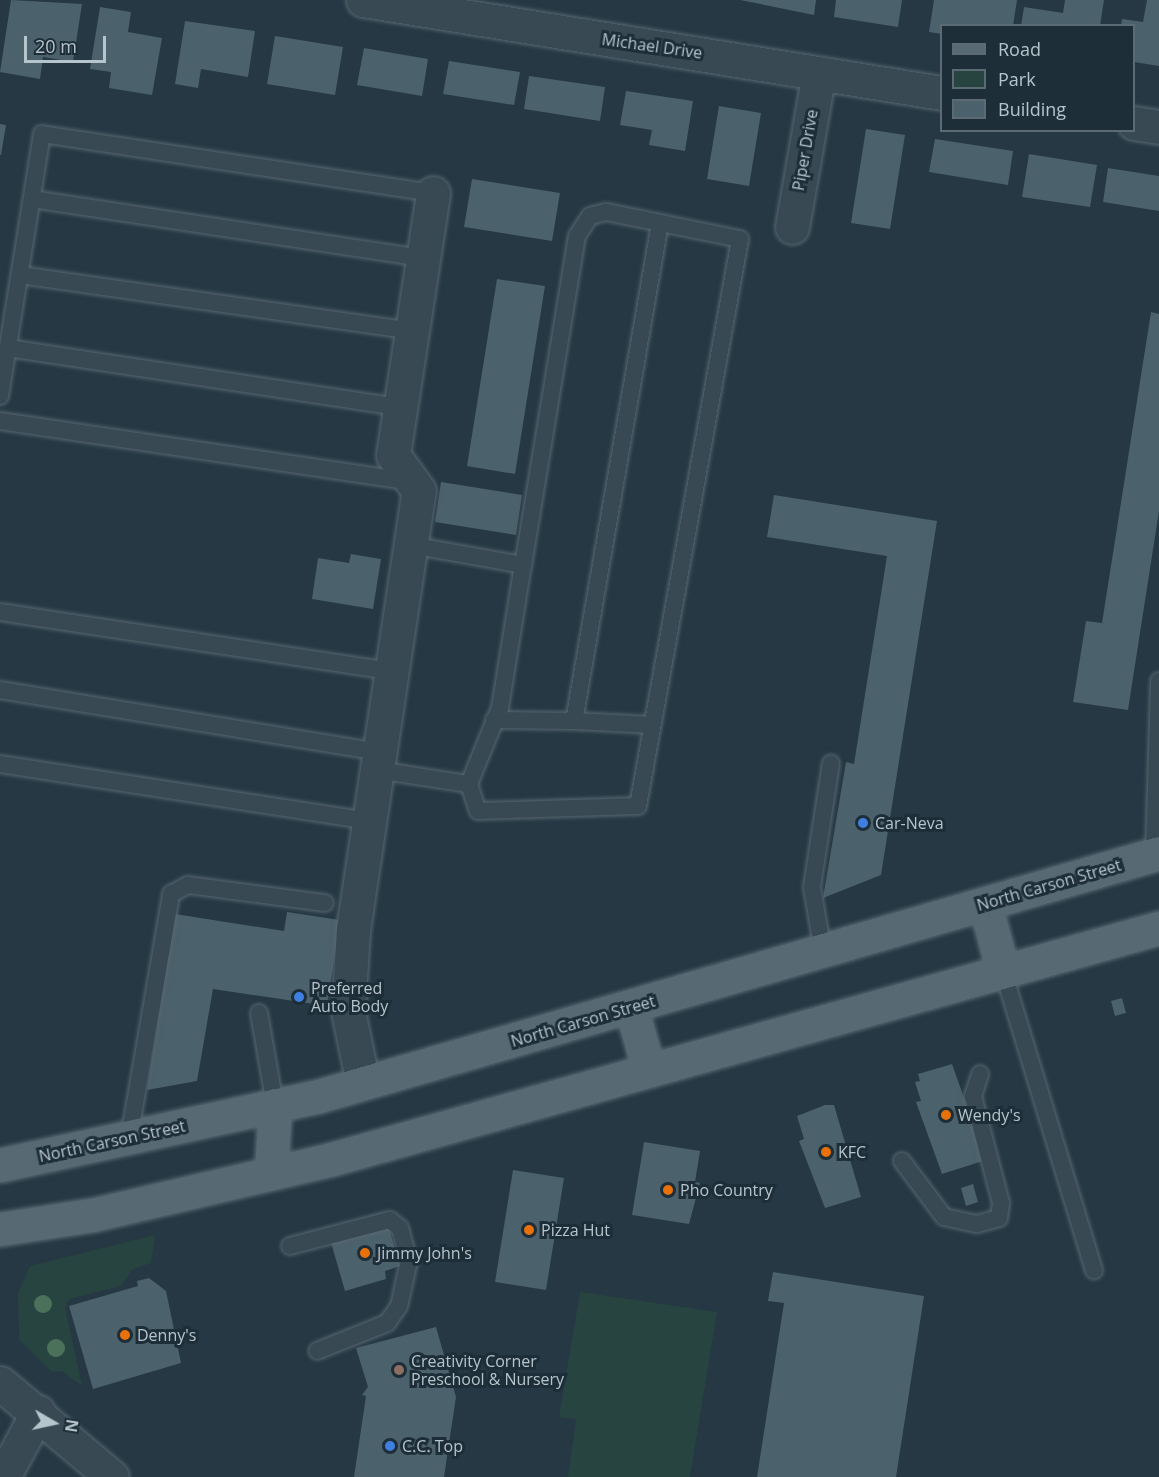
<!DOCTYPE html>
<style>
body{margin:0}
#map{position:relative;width:1159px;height:1477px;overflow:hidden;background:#253843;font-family:"Open Sans",sans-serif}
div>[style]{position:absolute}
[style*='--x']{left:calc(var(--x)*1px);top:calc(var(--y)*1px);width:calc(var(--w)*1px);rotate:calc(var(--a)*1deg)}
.green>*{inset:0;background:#274441}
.building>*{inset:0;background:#4b616b}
.roads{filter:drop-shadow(0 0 2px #576770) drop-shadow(0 0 2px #576770)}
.service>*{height:16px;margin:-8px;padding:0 8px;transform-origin:8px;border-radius:8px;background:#394953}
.minor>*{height:33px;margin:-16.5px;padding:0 16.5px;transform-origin:16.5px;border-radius:16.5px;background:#394953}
.tertiary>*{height:33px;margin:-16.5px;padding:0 16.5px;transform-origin:16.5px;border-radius:16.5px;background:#394953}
.primary>*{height:33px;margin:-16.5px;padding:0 16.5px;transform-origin:16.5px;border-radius:16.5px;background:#576972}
.trees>*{width:18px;height:18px;margin:-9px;border-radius:50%;background:#4c715a}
.dots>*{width:16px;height:16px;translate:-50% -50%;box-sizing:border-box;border:3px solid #1e2e38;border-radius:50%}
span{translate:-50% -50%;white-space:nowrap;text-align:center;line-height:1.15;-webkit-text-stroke:6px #1e2e38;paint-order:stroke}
.street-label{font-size:16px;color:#b6c4cc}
.poi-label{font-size:16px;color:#b6c4cc}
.left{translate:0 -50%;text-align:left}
.legend{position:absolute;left:940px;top:24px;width:195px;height:108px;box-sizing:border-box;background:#1e2e38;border:2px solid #5b6a73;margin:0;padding:8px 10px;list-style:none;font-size:18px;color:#b6c4cc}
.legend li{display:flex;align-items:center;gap:12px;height:30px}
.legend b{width:30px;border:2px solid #5b6a73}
.north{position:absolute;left:24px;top:1393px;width:60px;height:60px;-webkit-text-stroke:4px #1e2e38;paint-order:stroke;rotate:99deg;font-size:16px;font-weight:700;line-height:24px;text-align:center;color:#b6c4cc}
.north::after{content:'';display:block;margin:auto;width:21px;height:27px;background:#b6c4cc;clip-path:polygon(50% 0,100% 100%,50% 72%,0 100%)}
.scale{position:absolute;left:24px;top:36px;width:82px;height:27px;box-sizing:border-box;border:3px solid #b6c4cc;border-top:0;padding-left:8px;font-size:18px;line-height:21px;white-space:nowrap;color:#b6c4cc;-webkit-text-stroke:4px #1e2e38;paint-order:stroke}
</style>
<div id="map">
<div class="green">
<div style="clip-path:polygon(155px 1235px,151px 1263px,133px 1269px,121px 1286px,69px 1299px,65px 1308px,82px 1386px,62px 1371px,52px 1372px,19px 1339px,18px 1293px,30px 1266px)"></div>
<div style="clip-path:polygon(580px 1292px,717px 1312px,690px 1477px,568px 1477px,576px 1419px,559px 1417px)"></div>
</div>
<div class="building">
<div style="clip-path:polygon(11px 0,82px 4px,73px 62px,43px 57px,40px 79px,0 72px)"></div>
<div style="clip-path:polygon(740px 0,816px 0,814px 15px)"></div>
<div style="clip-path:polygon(836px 0,902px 0,898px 27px,834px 17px)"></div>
<div style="clip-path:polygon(934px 0,1017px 0,1013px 26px,942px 26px,942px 34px,929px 32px)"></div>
<div style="clip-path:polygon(1065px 0,1104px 0,1100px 26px,1021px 26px,1024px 7px,1063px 13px)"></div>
<div style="clip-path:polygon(1147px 0,1159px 0,1159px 66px,1134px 62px,1134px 26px,1121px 26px,1122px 19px,1143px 22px)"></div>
<div style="clip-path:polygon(100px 7px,131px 12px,128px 32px,162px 38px,152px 95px,109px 88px,111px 72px,90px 69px)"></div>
<div style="clip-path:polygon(185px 21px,255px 31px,248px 77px,201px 69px,198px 88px,175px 84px)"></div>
<div style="clip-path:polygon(275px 36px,343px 47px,335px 95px,267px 84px)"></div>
<div style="clip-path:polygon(364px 48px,428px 59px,422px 96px,357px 85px)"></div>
<div style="clip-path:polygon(449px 61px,520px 72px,514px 105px,443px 94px)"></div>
<div style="clip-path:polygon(529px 76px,605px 87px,600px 121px,524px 109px)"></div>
<div style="clip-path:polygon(626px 91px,693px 101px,685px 151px,649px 145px,652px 130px,620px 125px)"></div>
<div style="clip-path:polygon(719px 106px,761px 113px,749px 186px,707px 179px)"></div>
<div style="clip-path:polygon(0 124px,6px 125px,1px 155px,0 155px)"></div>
<div style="clip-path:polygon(866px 129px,905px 135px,890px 229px,851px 223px)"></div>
<div style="clip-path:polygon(935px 139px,1013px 151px,1008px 185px,929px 172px)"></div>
<div style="clip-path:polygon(1029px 154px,1097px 165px,1090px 207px,1022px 197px)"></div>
<div style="clip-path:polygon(1108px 168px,1159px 176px,1159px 211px,1103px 202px)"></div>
<div style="clip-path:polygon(472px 179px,560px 193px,552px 241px,464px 227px)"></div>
<div style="clip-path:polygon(497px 279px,545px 286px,515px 474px,467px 466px)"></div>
<div style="clip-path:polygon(1151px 312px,1159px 314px,1159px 511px,1128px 710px,1073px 702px,1086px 621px,1102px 623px)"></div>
<div style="clip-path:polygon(441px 482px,522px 495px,516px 535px,435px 522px)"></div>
<div style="clip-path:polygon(774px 495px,937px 521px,881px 875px,823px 898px,846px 762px,854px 764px,887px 556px,767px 537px)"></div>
<div style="clip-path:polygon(351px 554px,381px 559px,373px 609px,312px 599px,318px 558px,349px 563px)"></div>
<div style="clip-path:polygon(287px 912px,340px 920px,327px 1006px,213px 989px,197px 1081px,147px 1090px,175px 914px,284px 931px)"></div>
<div style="clip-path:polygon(1122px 998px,1126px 1013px,1115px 1016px,1111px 1001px)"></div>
<div style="clip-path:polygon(952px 1064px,986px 1160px,942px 1174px,916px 1102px,921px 1101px,915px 1082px,920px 1081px,918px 1074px)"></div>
<div style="clip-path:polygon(825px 1105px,834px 1105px,861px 1197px,825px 1208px,799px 1141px,804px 1139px,797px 1116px)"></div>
<div style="clip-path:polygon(644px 1142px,700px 1151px,695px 1182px,700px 1183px,689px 1224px,632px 1215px)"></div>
<div style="clip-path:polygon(513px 1170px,564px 1178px,546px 1290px,495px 1282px)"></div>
<div style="clip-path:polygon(973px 1184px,978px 1202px,966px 1206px,961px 1188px)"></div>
<div style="clip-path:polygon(388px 1225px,400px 1266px,385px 1271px,386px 1279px,345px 1291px,330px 1239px)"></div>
<div style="clip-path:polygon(773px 1272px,924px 1296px,896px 1477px,757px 1477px,784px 1303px,768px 1301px)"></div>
<div style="clip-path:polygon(149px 1278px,166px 1291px,181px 1363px,93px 1389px,69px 1306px,138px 1286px,137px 1281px)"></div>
<div style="clip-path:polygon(436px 1327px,456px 1397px,444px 1477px,354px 1477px,366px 1396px,362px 1395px,368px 1387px,356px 1348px)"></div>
</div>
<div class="roads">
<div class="service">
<div style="--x:32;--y:199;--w:395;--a:8.6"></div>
<div style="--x:20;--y:275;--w:396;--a:8.1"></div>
<div style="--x:8;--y:348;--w:396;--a:8.6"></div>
<div style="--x:0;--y:396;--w:265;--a:-80.9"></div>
<div style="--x:42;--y:134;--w:395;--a:8.6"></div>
<div style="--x:0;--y:421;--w:416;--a:8.4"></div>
<div style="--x:0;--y:612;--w:396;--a:8.6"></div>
<div style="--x:0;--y:690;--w:385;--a:9.3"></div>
<div style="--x:494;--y:720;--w:80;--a:0.7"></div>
<div style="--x:652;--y:725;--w:78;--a:-177.1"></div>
<div style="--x:574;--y:721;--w:505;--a:-80.2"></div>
<div style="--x:0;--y:764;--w:374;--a:8.8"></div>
<div style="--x:377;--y:770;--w:93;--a:8.7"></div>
<div style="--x:469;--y:784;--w:82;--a:-67.8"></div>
<div style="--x:500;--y:708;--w:145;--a:-80.9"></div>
<div style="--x:523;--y:565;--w:114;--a:-169.9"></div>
<div style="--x:469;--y:784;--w:28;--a:72"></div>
<div style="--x:478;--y:811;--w:160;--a:-1.8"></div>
<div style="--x:638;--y:806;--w:576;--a:-79.8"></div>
<div style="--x:740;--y:239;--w:137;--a:-168.6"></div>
<div style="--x:606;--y:212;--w:16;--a:166"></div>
<div style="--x:590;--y:216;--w:24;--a:123"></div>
<div style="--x:577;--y:236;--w:333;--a:99.3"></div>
<div style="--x:1154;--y:854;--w:173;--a:-88.3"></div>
<div style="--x:823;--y:952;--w:66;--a:-99.6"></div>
<div style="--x:812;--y:887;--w:125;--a:-81.3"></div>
<div style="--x:1003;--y:971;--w:313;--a:73.1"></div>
<div style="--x:259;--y:1013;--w:93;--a:80.1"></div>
<div style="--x:129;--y:1138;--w:248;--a:-80.2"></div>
<div style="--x:171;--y:894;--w:19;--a:-28"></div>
<div style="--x:188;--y:885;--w:138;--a:7.5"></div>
<div style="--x:902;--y:1161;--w:70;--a:53.1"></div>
<div style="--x:944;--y:1217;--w:34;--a:12"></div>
<div style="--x:977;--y:1224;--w:23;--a:-15"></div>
<div style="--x:999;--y:1218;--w:15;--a:-82"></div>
<div style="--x:1001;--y:1203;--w:111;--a:-104.7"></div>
<div style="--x:973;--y:1096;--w:23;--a:-72"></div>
<div style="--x:290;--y:1246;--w:103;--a:-14.6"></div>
<div style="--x:390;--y:1220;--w:13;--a:39"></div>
<div style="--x:400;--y:1228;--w:34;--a:75"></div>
<div style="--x:409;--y:1261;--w:46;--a:102.5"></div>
<div style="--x:399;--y:1306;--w:21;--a:125"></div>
<div style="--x:387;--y:1323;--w:75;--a:158.2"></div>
</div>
<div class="minor">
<div style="--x:363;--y:0;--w:586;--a:9.13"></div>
<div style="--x:1134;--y:123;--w:25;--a:9"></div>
<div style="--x:792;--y:227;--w:156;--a:-80.1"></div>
<div style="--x:363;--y:1083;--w:74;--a:-101.8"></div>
<div style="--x:348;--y:1011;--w:81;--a:-86.5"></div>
<div style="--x:353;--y:930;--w:444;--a:-81.5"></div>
<div style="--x:419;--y:491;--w:44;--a:-125.8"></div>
<div style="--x:393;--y:455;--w:265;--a:-81.3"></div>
<div style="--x:3;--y:1477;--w:74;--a:-61.7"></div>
</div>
<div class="tertiary">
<div style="--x:0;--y:1383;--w:146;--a:40"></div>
</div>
<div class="primary">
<div style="--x:985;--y:904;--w:69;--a:75"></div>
<div style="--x:631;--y:1007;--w:66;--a:74.1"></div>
<div style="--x:0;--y:1165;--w:326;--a:-12.2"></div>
<div style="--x:319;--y:1096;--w:874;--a:-16.13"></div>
<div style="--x:271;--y:1173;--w:68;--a:-86.6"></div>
<div style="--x:0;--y:1229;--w:93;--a:-8.7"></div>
<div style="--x:92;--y:1215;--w:246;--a:-13.1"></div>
<div style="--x:332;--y:1159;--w:859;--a:-15.61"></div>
</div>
</div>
<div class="trees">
<div style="left:43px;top:1304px"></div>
<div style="left:56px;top:1348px"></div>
</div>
<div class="dots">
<div style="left:863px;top:823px;background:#3f7fe0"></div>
<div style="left:299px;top:997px;background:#3f7fe0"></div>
<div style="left:946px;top:1115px;background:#e8710a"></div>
<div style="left:826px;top:1152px;background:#e8710a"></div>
<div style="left:668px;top:1190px;background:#e8710a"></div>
<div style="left:529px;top:1230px;background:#e8710a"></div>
<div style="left:365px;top:1253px;background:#e8710a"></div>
<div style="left:125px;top:1335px;background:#e8710a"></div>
<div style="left:399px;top:1370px;background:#8d6e63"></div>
<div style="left:390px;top:1446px;background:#3f7fe0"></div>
</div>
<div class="street-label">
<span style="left:652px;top:46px;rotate:8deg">Michael Drive</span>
<span style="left:805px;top:150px;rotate:-80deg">Piper Drive</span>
<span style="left:1049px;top:885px;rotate:-16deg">North Carson Street</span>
<span style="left:583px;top:1021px;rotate:-16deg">North Carson Street</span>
<span style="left:112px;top:1141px;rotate:-12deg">North Carson Street</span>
</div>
<div class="poi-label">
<span class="left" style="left:875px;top:823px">Car-Neva</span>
<span class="left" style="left:311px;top:997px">Preferred<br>Auto Body</span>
<span class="left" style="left:958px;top:1115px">Wendy's</span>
<span class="left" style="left:838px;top:1152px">KFC</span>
<span class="left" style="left:680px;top:1190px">Pho Country</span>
<span class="left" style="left:541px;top:1230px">Pizza Hut</span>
<span class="left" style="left:377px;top:1253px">Jimmy John's</span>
<span class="left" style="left:137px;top:1335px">Denny's</span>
<span class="left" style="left:411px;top:1370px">Creativity Corner<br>Preschool &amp; Nursery</span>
<span class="left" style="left:402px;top:1446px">C.C. Top</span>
</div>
<ul class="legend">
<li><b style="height:8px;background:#576972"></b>Road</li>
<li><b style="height:16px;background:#274441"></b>Park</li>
<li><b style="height:16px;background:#4b616b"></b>Building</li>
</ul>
<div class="north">N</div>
<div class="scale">20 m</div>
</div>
